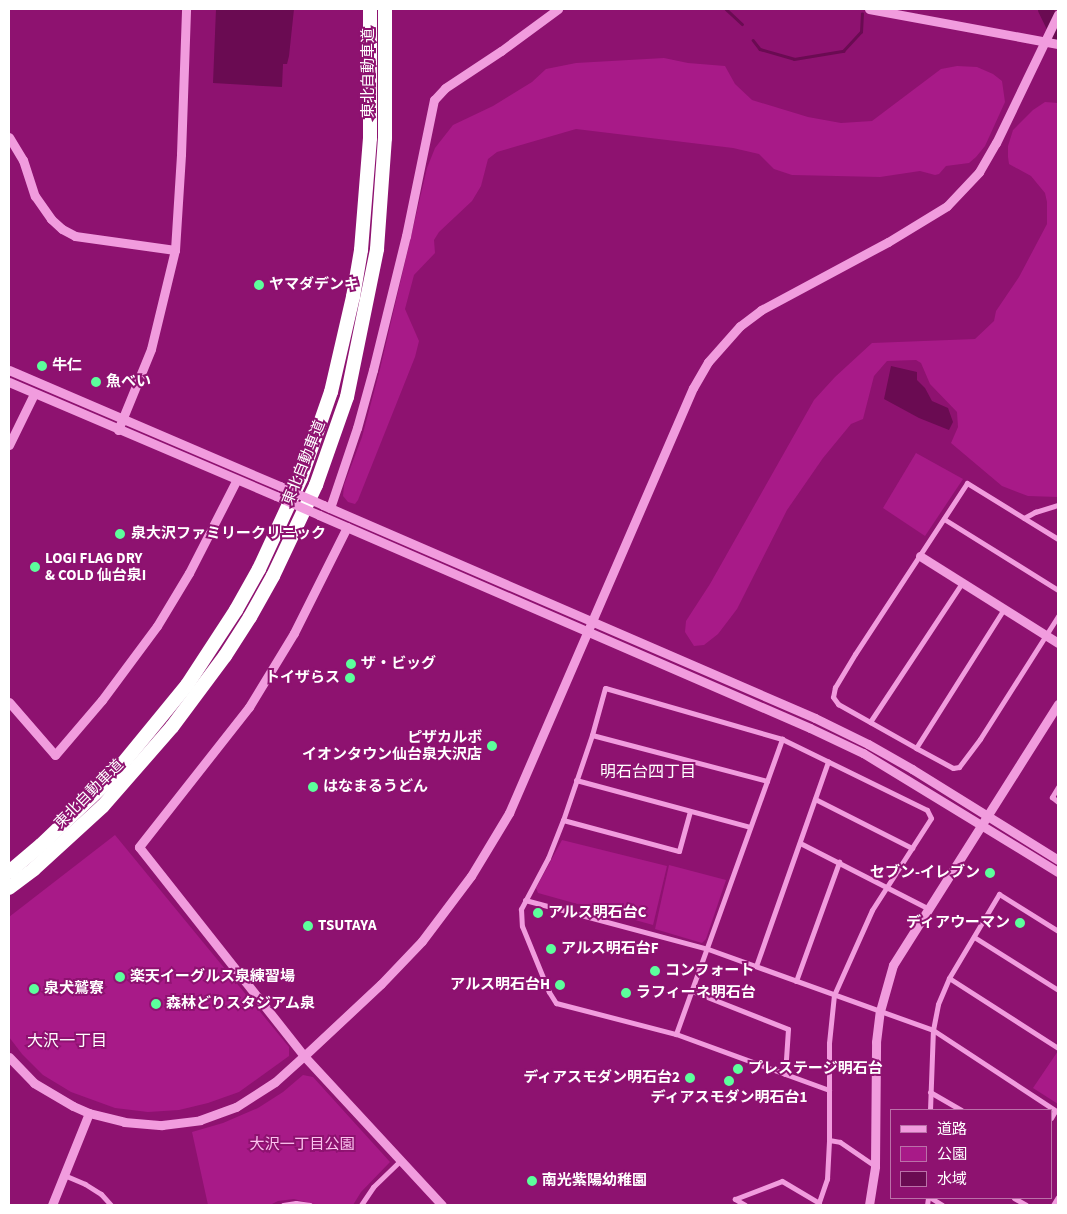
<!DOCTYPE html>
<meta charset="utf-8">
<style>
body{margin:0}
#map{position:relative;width:1067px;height:1214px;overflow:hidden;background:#8e1270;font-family:"Source Sans 3","Noto Sans JP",sans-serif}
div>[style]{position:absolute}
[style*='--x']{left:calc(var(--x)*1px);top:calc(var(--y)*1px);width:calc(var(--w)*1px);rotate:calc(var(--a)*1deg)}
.green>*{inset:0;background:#a81a88}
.water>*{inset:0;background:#6a0b52}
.stream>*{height:2.5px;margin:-1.25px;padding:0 1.25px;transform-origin:1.25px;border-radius:1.25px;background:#6a0b52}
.river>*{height:15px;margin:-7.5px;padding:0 7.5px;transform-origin:7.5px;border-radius:7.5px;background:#6a0b52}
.minor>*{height:5px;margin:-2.5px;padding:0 2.5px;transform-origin:2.5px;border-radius:2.5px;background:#f19cde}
.tertiary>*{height:9px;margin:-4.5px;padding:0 4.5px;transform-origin:4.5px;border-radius:4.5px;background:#f19cde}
.motorway>*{height:14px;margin:-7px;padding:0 7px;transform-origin:7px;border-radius:7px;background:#fff}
.tertiary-bridge>*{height:9px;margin:-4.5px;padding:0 4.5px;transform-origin:4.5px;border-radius:4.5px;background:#f19cde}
.dots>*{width:14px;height:14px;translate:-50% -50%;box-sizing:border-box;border:2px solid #8e1270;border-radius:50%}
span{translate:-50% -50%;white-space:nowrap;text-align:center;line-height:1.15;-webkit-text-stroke:4px #8e1270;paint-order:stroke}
.street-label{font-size:15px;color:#fff}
.poi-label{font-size:15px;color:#fff;font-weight:700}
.left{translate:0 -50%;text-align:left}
.right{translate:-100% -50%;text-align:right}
.park-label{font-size:15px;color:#fcc3ef}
.neighbourhood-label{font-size:16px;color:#fff}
.frame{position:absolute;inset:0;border:10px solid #fff;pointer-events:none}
.legend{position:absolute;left:890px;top:1109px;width:162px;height:90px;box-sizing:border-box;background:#8e1270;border:1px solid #bb71a9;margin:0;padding:6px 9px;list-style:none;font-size:15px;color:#fff}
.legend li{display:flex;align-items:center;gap:10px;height:25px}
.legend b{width:25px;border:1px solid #bb71a9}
</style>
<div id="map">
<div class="green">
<div style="clip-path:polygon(664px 58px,688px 63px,725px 66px,735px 84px,752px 100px,808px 117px,841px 123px,872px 121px,941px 69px,957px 66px,977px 67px,993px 74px,1002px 81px,1005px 102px,985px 146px,976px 157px,969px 163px,946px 166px,939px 174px,935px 175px,920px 171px,880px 177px,792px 175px,774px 169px,759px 154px,733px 148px,576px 129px,497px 152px,488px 159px,481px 186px,472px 201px,439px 232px,434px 240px,435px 253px,414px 275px,405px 309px,419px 341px,415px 357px,358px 500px,355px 504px,348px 502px,343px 496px,344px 485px,362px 437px,380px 369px,427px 168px,435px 148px,453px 125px,493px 106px,532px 82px,546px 69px,576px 63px)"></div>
<div style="clip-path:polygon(1045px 102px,1058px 103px,1058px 497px,1028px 496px,1002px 486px,951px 443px,958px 427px,957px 412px,930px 384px,921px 363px,916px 360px,887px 361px,874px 376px,863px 419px,851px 424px,823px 458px,787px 510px,737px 609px,718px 634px,704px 645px,694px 646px,685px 632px,686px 621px,710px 584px,814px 400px,835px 377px,872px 343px,975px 339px,994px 321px,996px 311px,1019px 277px,1047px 224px,1047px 202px,1045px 193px,1031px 176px,1009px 164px,1008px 157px,1008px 146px,1013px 130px,1033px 110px)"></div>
<div style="clip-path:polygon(916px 453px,963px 479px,925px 536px,883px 508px)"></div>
<div style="clip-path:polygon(115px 835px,289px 1047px,289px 1056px,239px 1092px,208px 1103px,179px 1110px,148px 1112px,115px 1108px,71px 1092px,43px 1075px,22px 1054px,9px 1037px,9px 917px)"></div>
<div style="clip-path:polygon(562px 840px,667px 866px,653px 925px,538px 893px,536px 888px)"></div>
<div style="clip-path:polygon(669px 865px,726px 880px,706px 939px,702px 943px,655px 929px)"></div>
<div style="clip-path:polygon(1058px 1051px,1058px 1104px,1033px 1088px)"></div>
<div style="clip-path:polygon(303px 1075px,313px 1077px,390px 1162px,361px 1192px,353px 1205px,317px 1205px,294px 1199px,278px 1201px,270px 1205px,208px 1205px,192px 1132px,223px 1123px,258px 1108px,283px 1092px)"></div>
</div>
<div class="water">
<div style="clip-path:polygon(216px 9px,294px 9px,289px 56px,287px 64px,283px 64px,282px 87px,213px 83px)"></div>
<div style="clip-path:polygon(891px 366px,917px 372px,917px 380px,925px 388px,932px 401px,948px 408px,953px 422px,949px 430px,919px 418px,884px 399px)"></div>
</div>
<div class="stream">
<div style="--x:726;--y:9;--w:22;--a:43"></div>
<div style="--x:753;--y:40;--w:11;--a:52"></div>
<div style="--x:760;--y:49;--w:35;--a:16"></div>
<div style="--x:794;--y:59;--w:50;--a:-9.3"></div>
<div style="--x:843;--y:51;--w:26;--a:-47"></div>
<div style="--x:861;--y:32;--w:18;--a:-87"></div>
</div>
<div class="river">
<div style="--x:1045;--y:9;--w:30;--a:64"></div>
</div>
<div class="minor">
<div style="--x:1024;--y:518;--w:13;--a:-29"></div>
<div style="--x:1035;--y:512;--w:24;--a:-17"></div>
<div style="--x:944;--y:519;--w:134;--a:31.9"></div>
<div style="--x:1058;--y:539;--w:107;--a:-148.4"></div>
<div style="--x:967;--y:483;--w:204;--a:123.2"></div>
<div style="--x:855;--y:654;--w:39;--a:121"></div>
<div style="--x:835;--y:687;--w:10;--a:101"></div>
<div style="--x:833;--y:697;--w:9;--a:54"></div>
<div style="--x:838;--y:704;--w:90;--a:29.4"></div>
<div style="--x:916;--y:748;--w:42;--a:28.4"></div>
<div style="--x:953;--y:768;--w:6;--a:-9"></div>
<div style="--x:959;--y:767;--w:35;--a:-53"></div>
<div style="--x:980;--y:739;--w:146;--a:-57.6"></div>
<div style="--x:870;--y:722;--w:167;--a:-56.5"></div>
<div style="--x:592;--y:735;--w:181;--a:14.7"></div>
<div style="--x:767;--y:781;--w:269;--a:109.8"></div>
<div style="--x:916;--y:748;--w:165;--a:-57.7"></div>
<div style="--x:576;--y:780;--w:180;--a:15.1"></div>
<div style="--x:767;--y:781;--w:45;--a:-70.3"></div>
<div style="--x:1058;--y:787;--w:12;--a:121"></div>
<div style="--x:1052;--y:797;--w:8;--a:40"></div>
<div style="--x:815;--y:799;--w:109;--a:26.8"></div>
<div style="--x:563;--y:820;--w:120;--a:15"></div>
<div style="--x:679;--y:851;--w:41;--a:-74.6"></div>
<div style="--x:800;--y:843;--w:145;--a:27.1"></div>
<div style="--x:525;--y:900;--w:189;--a:15"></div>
<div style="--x:708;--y:949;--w:239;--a:19.8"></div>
<div style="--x:933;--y:1030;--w:149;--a:33.3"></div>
<div style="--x:974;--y:937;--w:99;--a:32.2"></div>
<div style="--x:756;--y:966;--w:217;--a:-70.6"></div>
<div style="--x:949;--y:978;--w:130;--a:32.7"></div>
<div style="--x:796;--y:981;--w:127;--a:-70.1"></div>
<div style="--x:692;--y:991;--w:103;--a:21.6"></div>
<div style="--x:788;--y:1029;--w:45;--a:93.8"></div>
<div style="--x:930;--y:1092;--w:36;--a:30"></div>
<div style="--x:930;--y:1110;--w:80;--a:-87.9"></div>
<div style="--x:933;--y:1030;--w:26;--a:-79"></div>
<div style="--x:938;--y:1004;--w:28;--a:-67"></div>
<div style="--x:949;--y:978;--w:98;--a:-59.2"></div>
<div style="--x:999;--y:894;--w:70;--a:32.1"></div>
<div style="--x:1051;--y:1118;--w:8;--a:-60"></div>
<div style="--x:829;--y:1140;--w:11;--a:10"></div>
<div style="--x:840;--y:1142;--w:42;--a:34.4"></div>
<div style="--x:64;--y:1175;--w:23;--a:23"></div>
<div style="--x:85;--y:1184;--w:19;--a:32"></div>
<div style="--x:101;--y:1194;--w:15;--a:48"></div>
<div style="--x:931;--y:1198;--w:13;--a:32"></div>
<div style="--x:1014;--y:1198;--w:14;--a:30"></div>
<div style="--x:283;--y:1205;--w:13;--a:-9"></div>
<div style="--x:296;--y:1203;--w:14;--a:8"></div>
<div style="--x:361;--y:1205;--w:22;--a:-56"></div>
<div style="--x:373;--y:1187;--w:37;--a:-44"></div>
<div style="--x:745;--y:1205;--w:12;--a:-149"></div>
<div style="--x:735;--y:1199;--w:50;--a:-21"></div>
<div style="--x:782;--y:1181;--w:43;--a:30.7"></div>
<div style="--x:818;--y:1205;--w:28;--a:-71"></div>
<div style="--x:827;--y:1179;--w:39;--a:-87"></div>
<div style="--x:829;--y:1140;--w:97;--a:-90"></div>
<div style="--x:829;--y:1043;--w:48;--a:-84.1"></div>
<div style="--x:834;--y:995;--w:93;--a:-65.9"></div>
<div style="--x:872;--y:910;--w:109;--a:-57.3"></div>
<div style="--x:931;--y:818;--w:9;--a:-117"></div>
<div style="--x:927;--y:810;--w:161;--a:-153.9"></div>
<div style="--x:782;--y:739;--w:184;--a:-163.9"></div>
<div style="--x:605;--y:688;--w:49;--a:105.5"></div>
<div style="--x:592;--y:735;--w:90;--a:108.8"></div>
<div style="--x:563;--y:820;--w:41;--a:111.5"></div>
<div style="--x:548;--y:858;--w:58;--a:117.9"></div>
<div style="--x:521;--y:909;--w:17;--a:87"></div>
<div style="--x:522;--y:926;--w:71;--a:67.8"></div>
<div style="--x:549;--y:992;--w:13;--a:58"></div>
<div style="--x:556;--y:1003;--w:124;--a:14.5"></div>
<div style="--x:676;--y:1034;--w:163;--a:20.1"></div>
<div style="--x:927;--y:1205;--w:7;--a:-82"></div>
<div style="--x:1053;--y:1205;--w:9;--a:-58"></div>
</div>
<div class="tertiary">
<div style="--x:869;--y:9;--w:192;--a:10.5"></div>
<div style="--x:9;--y:137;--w:27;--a:59"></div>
<div style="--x:23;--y:160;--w:38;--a:72"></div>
<div style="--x:35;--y:196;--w:28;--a:55"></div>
<div style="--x:51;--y:219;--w:15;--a:42"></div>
<div style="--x:62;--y:229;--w:15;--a:28"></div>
<div style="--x:75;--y:236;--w:101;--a:8"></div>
<div style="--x:9;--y:370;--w:295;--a:23.2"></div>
<div style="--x:9;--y:382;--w:290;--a:23.1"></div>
<div style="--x:118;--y:430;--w:87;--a:-67.8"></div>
<div style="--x:151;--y:349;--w:102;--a:-76.4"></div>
<div style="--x:175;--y:250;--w:96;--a:-86.4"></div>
<div style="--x:181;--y:154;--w:145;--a:-88"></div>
<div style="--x:9;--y:445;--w:57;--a:-63.9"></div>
<div style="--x:323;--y:505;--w:536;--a:23.41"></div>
<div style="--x:815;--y:718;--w:59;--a:26.1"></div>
<div style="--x:868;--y:744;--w:51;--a:29.6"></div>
<div style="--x:912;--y:769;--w:172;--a:31.9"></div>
<div style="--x:330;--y:508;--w:84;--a:-71.4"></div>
<div style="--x:357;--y:428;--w:60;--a:-74.6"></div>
<div style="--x:373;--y:370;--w:138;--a:-76.2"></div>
<div style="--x:406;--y:236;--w:139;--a:-78.4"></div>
<div style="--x:434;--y:100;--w:16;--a:-47"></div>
<div style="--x:445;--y:88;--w:67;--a:-33.5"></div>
<div style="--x:501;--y:51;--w:71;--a:-36.4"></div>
<div style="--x:319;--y:515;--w:535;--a:23.45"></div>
<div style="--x:810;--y:728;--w:59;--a:25.3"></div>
<div style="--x:863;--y:753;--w:228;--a:31.4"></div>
<div style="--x:347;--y:527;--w:119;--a:116.6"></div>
<div style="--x:294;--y:633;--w:87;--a:121.3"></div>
<div style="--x:249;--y:707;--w:178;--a:128.2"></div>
<div style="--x:139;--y:847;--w:266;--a:51.7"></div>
<div style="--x:304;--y:1056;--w:203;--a:47.2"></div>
<div style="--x:920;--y:556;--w:163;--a:32.2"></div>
<div style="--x:9;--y:702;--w:70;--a:49"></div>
<div style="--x:55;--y:755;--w:72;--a:-49.5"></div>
<div style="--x:102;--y:700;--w:92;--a:-53.4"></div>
<div style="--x:157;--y:626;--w:62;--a:-58.9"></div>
<div style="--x:189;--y:573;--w:103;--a:-62.9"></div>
<div style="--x:9;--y:1057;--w:36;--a:46"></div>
<div style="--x:34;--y:1083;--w:45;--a:30.5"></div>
<div style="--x:73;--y:1106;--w:17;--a:24"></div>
<div style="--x:89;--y:1113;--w:36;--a:14"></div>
<div style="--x:124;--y:1122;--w:38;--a:5"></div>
<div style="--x:162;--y:1125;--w:38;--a:-7"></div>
<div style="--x:200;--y:1120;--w:38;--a:-20"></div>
<div style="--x:236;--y:1107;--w:46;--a:-32.7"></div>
<div style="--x:275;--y:1082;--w:39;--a:-42"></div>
<div style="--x:304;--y:1056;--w:105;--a:-43.1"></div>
<div style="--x:381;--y:984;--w:59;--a:-46.4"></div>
<div style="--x:422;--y:941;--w:81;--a:-53"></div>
<div style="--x:471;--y:876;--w:74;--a:-58.9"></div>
<div style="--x:509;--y:813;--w:463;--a:-66.6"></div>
<div style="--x:693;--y:388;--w:30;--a:-60"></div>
<div style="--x:708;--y:362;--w:48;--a:-48.4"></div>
<div style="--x:740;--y:326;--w:26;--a:-37"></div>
<div style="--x:761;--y:310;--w:144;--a:-28.2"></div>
<div style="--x:888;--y:242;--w:69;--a:-31.4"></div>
<div style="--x:947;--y:206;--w:47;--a:-46.7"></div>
<div style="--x:979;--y:172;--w:34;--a:-60"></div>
<div style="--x:52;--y:1205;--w:99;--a:-68.1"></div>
<div style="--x:869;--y:1205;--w:39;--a:-81"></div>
<div style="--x:875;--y:1166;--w:124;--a:-89.5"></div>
<div style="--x:876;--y:1042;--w:31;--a:-83"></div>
<div style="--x:880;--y:1011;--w:48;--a:-74.2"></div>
<div style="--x:893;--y:965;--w:309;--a:-57.7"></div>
</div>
<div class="motorway">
<div style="--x:9;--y:872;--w:42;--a:-40.2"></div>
<div style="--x:41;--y:845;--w:95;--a:-43.7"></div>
<div style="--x:110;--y:779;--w:122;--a:-50.7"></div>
<div style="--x:187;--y:685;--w:90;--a:-56.8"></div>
<div style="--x:236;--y:610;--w:47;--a:-60.7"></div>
<div style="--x:259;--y:569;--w:100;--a:-65.2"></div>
<div style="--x:301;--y:478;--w:91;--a:-70.8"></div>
<div style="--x:331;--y:392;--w:98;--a:-77"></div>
<div style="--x:353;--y:297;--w:48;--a:-80.3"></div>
<div style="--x:361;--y:250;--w:112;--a:-85.4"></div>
<div style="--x:370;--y:138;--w:129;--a:-90"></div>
<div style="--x:9;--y:888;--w:31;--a:-37"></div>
<div style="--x:34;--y:869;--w:93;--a:-42.4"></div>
<div style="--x:103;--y:806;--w:105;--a:-48.9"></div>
<div style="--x:172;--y:727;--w:89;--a:-53.3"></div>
<div style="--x:225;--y:656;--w:46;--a:-57.3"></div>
<div style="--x:250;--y:617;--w:47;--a:-60.7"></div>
<div style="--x:273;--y:576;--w:101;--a:-64.7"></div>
<div style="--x:316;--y:485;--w:93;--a:-70.6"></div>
<div style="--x:347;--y:397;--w:151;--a:-78.5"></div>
<div style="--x:377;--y:249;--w:111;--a:-85.9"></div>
<div style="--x:385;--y:138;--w:129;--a:-90"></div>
</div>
<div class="tertiary-bridge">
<div style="--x:996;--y:143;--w:143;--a:-64.3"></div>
<div style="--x:280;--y:486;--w:47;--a:23.8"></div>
<div style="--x:276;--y:496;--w:47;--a:23.8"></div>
</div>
<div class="dots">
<div style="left:259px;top:285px;background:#5cff9c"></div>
<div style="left:42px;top:366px;background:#5cff9c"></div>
<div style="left:96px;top:382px;background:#5cff9c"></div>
<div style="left:120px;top:534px;background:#5cff9c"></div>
<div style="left:35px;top:567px;background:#5cff9c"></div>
<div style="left:351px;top:664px;background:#5cff9c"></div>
<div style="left:350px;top:678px;background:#5cff9c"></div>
<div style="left:492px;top:746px;background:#5cff9c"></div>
<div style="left:313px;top:787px;background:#5cff9c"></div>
<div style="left:990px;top:873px;background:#5cff9c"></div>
<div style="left:538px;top:913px;background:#5cff9c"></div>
<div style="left:1020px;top:923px;background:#5cff9c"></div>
<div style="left:308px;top:926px;background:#5cff9c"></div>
<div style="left:551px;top:949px;background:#5cff9c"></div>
<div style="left:655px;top:971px;background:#5cff9c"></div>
<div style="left:120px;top:977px;background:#5cff9c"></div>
<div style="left:560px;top:985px;background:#5cff9c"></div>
<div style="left:34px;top:989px;background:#5cff9c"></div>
<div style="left:626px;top:993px;background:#5cff9c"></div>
<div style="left:156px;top:1004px;background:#5cff9c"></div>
<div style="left:738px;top:1069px;background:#5cff9c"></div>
<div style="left:690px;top:1078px;background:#5cff9c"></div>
<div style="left:729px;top:1081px;background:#5cff9c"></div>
<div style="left:532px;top:1181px;background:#5cff9c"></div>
</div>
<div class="street-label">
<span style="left:369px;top:73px;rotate:-90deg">東北自動車道</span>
<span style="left:304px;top:463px;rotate:-68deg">東北自動車道</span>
<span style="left:89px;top:794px;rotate:-45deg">東北自動車道</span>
</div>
<div class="poi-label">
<span class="left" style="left:269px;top:285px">ヤマダデンキ</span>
<span class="left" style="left:52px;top:366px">牛仁</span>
<span class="left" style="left:106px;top:382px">魚べい</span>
<span class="left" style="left:131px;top:534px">泉大沢ファミリークリニック</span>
<span class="left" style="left:45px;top:567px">LOGI FLAG DRY<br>&amp; COLD 仙台泉I</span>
<span class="left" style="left:361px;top:664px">ザ・ビッグ</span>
<span class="right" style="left:340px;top:678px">トイザらス</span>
<span class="right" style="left:482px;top:746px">ピザカルボ<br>イオンタウン仙台泉大沢店</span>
<span class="left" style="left:323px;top:787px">はなまるうどん</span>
<span class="right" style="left:980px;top:873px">セブン-イレブン</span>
<span class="left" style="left:548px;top:913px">アルス明石台C</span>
<span class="right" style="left:1010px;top:923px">ディアウーマン</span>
<span class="left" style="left:318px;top:926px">TSUTAYA</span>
<span class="left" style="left:561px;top:949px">アルス明石台F</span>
<span class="left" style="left:665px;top:971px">コンフォート</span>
<span class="left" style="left:130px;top:977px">楽天イーグルス泉練習場</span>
<span class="right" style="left:550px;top:985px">アルス明石台H</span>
<span class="left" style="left:44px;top:989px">泉犬鷲寮</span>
<span class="left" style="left:636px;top:993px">ラフィーネ明石台</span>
<span class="left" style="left:166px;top:1004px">森林どりスタジアム泉</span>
<span class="left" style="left:748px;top:1069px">プレステージ明石台</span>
<span class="right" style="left:680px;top:1078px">ディアスモダン明石台2</span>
<span style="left:729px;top:1098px">ディアスモダン明石台1</span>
<span class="left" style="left:542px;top:1181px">南光紫陽幼稚園</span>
</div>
<div class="park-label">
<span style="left:302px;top:1145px">大沢一丁目公園</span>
</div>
<div class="neighbourhood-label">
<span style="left:648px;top:772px">明石台四丁目</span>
<span style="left:67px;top:1041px">大沢一丁目</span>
</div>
<div class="frame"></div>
<ul class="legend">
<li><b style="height:6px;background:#f19cde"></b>道路</li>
<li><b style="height:14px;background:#a81a88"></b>公園</li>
<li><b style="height:14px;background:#6a0b52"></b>水域</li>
</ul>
</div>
